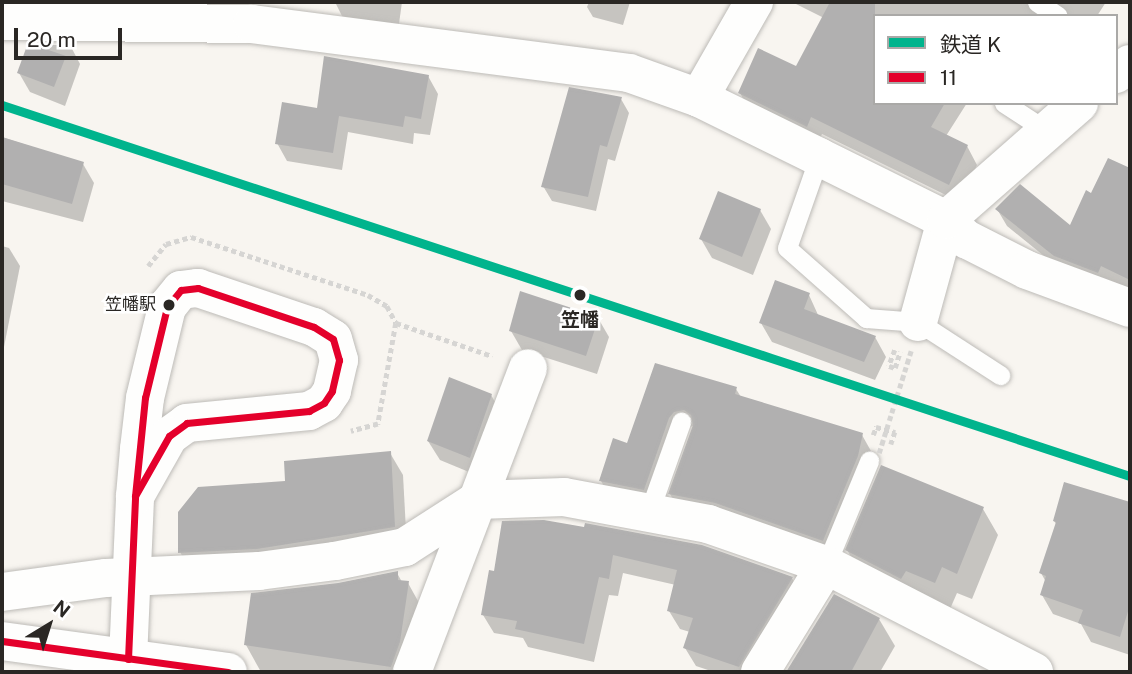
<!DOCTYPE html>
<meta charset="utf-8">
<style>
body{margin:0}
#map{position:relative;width:1132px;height:674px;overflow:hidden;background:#f8f5f0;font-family:"Public Sans","Noto Sans JP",sans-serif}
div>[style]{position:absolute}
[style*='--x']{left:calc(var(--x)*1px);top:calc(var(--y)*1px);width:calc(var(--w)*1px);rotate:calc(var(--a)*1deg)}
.shadow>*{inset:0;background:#0003}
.building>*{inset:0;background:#b1b0b0}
.path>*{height:4.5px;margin-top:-2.25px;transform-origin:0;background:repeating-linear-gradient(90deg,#d6d5d3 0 5px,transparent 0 8.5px)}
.roads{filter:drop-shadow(0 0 2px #bdbbb7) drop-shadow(0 0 2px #bdbbb7)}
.service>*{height:19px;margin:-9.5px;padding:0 9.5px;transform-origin:9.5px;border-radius:9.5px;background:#fefefd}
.minor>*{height:38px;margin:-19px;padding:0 19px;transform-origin:19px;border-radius:19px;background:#fefefd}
.tertiary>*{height:38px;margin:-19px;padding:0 19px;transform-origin:19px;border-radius:19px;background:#fefefd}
.primary>*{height:38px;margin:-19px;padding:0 19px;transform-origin:19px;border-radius:19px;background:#fefefd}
.path-bridge>*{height:4.5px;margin-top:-2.25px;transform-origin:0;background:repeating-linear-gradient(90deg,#d6d5d3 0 5px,transparent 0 8.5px)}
.bus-1>*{height:7px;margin:-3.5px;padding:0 3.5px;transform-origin:3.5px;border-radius:3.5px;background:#e4002b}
.rail-1>*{height:9px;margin:-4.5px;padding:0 4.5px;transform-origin:4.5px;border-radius:4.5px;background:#00b48d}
.dots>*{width:19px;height:19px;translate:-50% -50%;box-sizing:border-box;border:4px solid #fff;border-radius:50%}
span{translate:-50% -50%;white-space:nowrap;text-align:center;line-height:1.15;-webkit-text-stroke:5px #fff;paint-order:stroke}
.bus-label{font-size:17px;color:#2a2724}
.right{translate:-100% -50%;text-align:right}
.stop-label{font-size:19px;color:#2a2724;font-weight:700}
.frame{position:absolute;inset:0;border:4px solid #2a2724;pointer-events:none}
.legend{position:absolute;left:873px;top:14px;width:245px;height:91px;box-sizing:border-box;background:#fff;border:2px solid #aaa9a7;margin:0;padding:9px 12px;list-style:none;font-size:21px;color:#2a2724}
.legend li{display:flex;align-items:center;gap:14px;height:35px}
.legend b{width:35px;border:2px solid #aaa9a7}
.north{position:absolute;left:14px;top:590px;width:70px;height:70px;-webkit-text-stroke:5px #fff;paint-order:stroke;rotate:38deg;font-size:19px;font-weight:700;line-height:28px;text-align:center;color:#2a2724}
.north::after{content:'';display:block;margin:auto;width:24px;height:32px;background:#2a2724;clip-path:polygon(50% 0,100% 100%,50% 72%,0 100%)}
.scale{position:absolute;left:14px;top:28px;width:108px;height:32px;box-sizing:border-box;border:4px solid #2a2724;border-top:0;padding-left:9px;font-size:21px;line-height:24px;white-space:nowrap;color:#2a2724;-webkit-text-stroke:5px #fff;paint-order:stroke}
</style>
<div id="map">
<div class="shadow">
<div style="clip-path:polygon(34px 2px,150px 2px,148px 18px)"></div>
<div style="clip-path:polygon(335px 2px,402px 2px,398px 31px,346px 24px)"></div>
<div style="clip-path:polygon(589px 2px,630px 2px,623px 25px,593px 17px,587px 7px)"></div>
<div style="clip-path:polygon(792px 2px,1106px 2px,1097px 16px,1065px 16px,1043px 9px,1036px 16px,875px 16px,875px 103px,967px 103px,946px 136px,967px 146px,977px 165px,960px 202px,822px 134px,817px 144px,750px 111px,740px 93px,797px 68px,824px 18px)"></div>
<div style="clip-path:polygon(29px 45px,70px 45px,80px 64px,65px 106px,30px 92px,19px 73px)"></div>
<div style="clip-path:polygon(428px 76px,438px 94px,430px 135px,414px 133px,413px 144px,348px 132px,342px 170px,287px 161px,277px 143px,318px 110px)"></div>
<div style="clip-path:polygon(621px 99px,629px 113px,615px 161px,608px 159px,596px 211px,552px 201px,543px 186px)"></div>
<div style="clip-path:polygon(2px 137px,83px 164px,94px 183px,83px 222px,2px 201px)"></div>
<div style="clip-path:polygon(1109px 160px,1130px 170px,1130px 291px,1065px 273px,1007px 226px,997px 209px,1071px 227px,1092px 195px)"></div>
<div style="clip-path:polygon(760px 210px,771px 229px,753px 275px,712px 258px,701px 239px)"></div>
<div style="clip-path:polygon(2px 246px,9px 248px,20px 266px,2px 357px)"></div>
<div style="clip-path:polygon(809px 295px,819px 317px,875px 337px,886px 357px,875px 380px,772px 342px,761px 323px)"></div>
<div style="clip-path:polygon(598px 318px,609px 337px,597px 374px,522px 350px,511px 331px)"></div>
<div style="clip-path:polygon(656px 365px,736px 389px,741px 397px,862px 435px,871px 451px,832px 556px,679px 510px,670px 494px,694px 426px,683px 428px,653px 505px,610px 497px,601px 481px,628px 445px)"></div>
<div style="clip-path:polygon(491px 395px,502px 414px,481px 477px,440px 460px,428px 441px)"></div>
<div style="clip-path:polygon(390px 453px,403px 475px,407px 549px,193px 575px,180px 552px,287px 482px)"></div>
<div style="clip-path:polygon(1066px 484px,1130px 504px,1130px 655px,1091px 642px,1081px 624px,1053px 614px,1042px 595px,1046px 582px,1041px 573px,1057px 525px,1054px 521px)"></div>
<div style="clip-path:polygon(983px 509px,998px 535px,972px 599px,957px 593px,950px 609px,863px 577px,847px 550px)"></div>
<div style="clip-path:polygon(504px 523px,792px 578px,802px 596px,757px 672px,714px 672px,696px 666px,685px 648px,690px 632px,680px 629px,669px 611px,676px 585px,623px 573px,618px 596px,609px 595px,594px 662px,528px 647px,523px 638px,494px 633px,483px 615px,495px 573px)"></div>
<div style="clip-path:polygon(397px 573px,402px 582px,408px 583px,423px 610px,414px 672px,261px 672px,246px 645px)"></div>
<div style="clip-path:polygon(835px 596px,879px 619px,895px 646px,880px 672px,788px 672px)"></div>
</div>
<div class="building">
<div style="clip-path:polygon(830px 2px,875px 2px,875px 103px,945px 103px,931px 127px,968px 145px,949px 185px,811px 117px,807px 127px,738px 93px,758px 48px,796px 66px)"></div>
<div style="clip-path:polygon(28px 43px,66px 56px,54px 87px,17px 73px)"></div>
<div style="clip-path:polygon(324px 56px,429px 75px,421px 119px,405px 116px,403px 127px,339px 116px,333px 153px,275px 144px,282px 102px,317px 108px)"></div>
<div style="clip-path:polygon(569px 87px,622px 97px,607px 147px,600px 145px,588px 197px,541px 187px)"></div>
<div style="clip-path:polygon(2px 137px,84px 162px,72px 204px,2px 184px)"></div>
<div style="clip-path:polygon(1108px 158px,1130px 168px,1130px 280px,1101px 266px,1098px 273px,1054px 256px,995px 209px,1020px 184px,1070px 225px,1086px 190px,1091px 193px)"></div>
<div style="clip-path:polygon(718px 191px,761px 209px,742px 257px,699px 239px)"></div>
<div style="clip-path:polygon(775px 280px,810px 293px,804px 309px,876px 336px,864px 362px,759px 323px)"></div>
<div style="clip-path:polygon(520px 291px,599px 317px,586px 356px,509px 331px)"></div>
<div style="clip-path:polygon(655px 363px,737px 387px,735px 394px,863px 433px,858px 456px,823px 541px,715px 503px,668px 494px,693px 425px,691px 415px,684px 410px,674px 412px,669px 418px,644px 490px,599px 481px,613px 438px,627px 443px)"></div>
<div style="clip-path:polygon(449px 377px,492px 394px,470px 458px,427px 441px)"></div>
<div style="clip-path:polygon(391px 451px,395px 527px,257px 549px,178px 553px,178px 512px,198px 487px,285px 481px,284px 461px)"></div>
<div style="clip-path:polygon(881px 465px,984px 507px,957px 574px,942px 567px,935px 583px,906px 571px,901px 579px,845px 550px)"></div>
<div style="clip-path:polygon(1064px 482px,1130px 502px,1130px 605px,1120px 637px,1078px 623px,1083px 610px,1040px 595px,1046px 576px,1039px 573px,1056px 522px,1053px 521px)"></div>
<div style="clip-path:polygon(544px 520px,584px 527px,585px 523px,702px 545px,793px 577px,739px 667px,683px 648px,693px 618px,667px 611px,677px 570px,613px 555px,609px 579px,599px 577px,584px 644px,515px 629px,517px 621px,481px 615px,489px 570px,494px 571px,502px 521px)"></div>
<div style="clip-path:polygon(398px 571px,398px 580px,409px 581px,400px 642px,391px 667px,244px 645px,251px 593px,338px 583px)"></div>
<div style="clip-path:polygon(834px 594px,880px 618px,851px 672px,786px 672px)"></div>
</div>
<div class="path">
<div style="--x:148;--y:266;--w:28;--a:-51"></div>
<div style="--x:166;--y:244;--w:26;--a:-16"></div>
<div style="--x:191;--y:237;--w:186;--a:18.1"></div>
<div style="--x:368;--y:295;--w:22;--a:30"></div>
<div style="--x:387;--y:306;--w:19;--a:62"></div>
<div style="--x:396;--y:323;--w:103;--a:100.1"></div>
<div style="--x:378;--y:424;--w:28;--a:165"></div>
<div style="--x:396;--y:323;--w:102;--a:19"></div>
<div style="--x:895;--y:350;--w:17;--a:111"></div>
<div style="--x:889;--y:366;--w:6;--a:18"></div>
<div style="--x:895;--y:368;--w:17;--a:-73"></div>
<div style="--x:873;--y:435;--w:9;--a:-69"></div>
<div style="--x:876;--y:427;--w:20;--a:15"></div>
<div style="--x:895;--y:432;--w:13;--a:108"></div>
</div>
<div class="roads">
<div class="service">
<div style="--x:1037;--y:2;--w:25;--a:34"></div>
<div style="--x:1004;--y:103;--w:51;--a:33.1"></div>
<div style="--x:819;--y:157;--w:96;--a:109.4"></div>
<div style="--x:787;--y:248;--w:106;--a:41.5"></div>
<div style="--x:866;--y:318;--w:52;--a:4.4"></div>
<div style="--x:918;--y:322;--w:98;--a:32.9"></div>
<div style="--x:649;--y:512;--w:96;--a:-70.4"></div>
<div style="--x:826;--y:565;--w:113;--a:-67.5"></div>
</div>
<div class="minor">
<div style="--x:2;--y:21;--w:250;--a:0.7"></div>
<div style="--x:252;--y:24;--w:380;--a:7.4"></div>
<div style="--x:629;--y:73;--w:74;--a:19.7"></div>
<div style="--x:699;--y:98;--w:134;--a:26.2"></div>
<div style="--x:819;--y:157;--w:142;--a:26.4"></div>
<div style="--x:946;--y:220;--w:28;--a:44"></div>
<div style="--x:966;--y:239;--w:68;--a:26.9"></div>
<div style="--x:1027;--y:270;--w:110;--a:20.3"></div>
<div style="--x:1116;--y:74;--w:17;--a:-36"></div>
<div style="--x:699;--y:98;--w:111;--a:-60.2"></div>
<div style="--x:918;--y:322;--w:106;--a:-74.6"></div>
<div style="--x:946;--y:220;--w:177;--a:-41.3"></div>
<div style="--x:2;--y:592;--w:105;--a:-7.7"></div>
<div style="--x:106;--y:578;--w:153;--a:-2.6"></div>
<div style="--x:259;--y:571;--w:77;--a:-7.5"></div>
<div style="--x:335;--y:561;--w:71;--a:-11.3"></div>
<div style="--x:405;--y:547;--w:87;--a:-32.8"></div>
<div style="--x:478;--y:500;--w:86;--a:-2"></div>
<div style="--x:564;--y:497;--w:147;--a:10.6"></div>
<div style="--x:708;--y:524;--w:125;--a:19.2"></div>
<div style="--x:826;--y:565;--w:234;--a:27.2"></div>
<div style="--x:412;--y:672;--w:325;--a:-69.1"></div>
<div style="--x:760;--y:672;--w:126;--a:-58.3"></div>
</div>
<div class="tertiary">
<div style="--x:128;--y:659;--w:163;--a:-87.5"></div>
<div style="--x:135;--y:496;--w:47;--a:-85.1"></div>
<div style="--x:139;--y:449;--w:51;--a:-83.3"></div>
<div style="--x:145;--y:398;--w:94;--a:-76.4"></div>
<div style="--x:167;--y:307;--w:22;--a:-51"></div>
<div style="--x:181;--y:290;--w:17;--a:-7"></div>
<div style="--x:198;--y:288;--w:122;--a:18.6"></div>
<div style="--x:314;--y:327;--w:22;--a:32"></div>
<div style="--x:333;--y:339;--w:22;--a:74"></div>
<div style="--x:339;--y:360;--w:32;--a:103"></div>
<div style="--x:332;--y:391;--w:14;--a:124"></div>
<div style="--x:324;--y:403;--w:17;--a:152"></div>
<div style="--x:309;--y:411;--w:123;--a:174.4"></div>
<div style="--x:187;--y:423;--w:22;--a:144"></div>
<div style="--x:169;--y:436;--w:69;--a:119.5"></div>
</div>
<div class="primary">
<div style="--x:2;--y:641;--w:228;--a:7.8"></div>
</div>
</div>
<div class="path-bridge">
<div style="--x:879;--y:453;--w:110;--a:-72.6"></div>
</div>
<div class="bus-1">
<div style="--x:198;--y:288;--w:122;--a:18.6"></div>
<div style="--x:314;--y:327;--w:22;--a:32"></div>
<div style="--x:333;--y:339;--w:22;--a:74"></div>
<div style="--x:339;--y:360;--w:32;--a:103"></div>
<div style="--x:332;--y:391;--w:14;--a:124"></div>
<div style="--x:324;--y:403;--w:17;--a:152"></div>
<div style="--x:309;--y:411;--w:123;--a:174.4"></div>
<div style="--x:187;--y:423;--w:22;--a:144"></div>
<div style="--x:169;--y:436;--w:69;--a:119.5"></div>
<div style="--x:135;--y:496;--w:99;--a:-84.2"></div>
<div style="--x:145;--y:398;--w:94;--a:-76.4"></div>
<div style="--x:167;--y:307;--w:22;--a:-51"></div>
<div style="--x:181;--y:290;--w:17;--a:-7"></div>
<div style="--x:2;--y:641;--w:228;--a:7.8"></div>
<div style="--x:128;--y:659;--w:163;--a:-87.5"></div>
</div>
<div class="rail-1">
<div style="--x:2;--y:105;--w:1187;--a:18.21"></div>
</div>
<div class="dots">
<div style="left:580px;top:295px;background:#2a2724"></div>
<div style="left:169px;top:305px;background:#2a2724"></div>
</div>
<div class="bus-label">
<span class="right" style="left:156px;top:305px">笠幡駅</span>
</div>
<div class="stop-label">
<span style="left:580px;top:320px">笠幡</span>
</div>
<div class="frame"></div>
<ul class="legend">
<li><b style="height:9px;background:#00b48d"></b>鉄道 K</li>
<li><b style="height:9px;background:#e4002b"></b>11</li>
</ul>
<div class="north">N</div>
<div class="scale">20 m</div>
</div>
